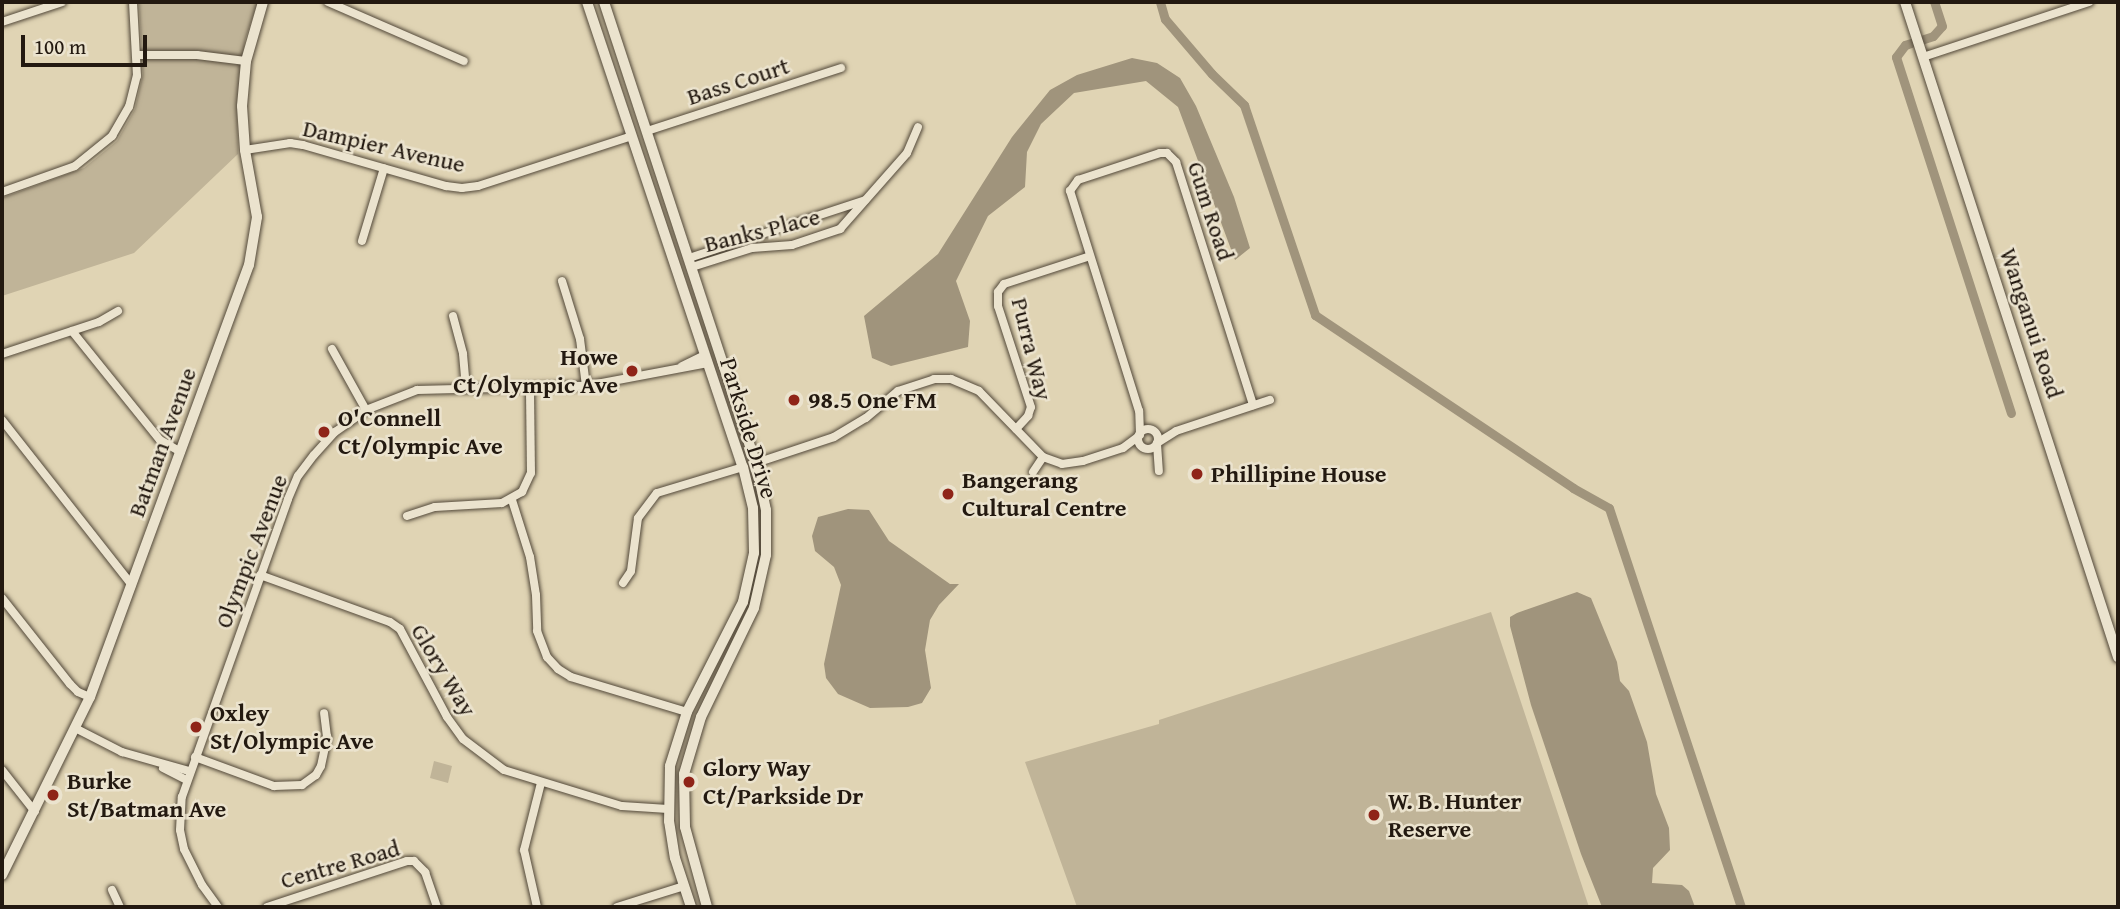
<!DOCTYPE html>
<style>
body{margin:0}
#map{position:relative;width:2120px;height:909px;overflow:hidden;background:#e0d4b4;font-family:"Gentium Book Plus",serif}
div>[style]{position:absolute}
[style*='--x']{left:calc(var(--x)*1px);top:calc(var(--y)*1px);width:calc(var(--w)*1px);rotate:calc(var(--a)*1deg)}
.green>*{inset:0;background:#c0b498}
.water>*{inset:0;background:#a0947c}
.canal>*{height:9px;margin:-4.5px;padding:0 4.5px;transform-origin:4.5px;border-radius:4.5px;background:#a0947c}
.roads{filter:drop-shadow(0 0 2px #524839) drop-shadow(0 0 2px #524839)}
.street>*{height:8px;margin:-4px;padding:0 4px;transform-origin:4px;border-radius:4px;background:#ebe3ce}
.street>.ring{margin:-4px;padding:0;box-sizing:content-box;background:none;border:8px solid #ebe3ce;border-radius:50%}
.secondary>*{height:10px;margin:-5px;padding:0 5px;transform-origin:5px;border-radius:5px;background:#ebe3ce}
.dots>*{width:19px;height:19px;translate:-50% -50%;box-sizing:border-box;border:4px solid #ebe3ce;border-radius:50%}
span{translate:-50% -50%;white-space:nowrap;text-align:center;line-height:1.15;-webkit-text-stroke:5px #ebe3ce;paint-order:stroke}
.street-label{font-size:24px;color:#231910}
.poi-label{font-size:24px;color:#231910;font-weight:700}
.right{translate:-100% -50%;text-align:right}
.left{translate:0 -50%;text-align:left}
.frame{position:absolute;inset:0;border:4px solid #231910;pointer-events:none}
.scale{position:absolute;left:21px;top:35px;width:126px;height:32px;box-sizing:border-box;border:4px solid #231910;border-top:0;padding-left:9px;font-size:21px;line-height:24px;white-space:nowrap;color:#231910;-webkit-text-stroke:5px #ebe3ce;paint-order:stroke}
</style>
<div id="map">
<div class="green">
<div style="clip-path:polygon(139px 2px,258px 2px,245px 40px,237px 108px,238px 154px,134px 253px,2px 296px,2px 198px,84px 168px,117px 141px,135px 109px,143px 74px)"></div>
<div style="clip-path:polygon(1491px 612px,1589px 907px,1077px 907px,1025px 762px,1159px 724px,1159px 720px)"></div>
<div style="clip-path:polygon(434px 761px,452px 766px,448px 783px,430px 778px)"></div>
</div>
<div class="water">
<div style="clip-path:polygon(1132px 58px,1157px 63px,1180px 78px,1196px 106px,1234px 197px,1250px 248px,1235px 260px,1178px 107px,1146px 81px,1074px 93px,1041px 124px,1027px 152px,1025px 187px,988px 216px,956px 281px,970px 321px,968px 347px,891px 366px,872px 358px,864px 316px,938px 254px,1012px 137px,1050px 90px,1077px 75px)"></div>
<div style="clip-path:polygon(848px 509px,869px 510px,889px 541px,950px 584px,959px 584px,939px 605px,930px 620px,925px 650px,931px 688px,922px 703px,908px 707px,870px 708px,838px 694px,826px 678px,824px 664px,841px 585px,834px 567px,815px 551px,812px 536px,818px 517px)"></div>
<div style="clip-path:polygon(1577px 592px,1591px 598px,1617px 662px,1620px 681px,1629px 691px,1647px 742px,1656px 794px,1669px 828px,1670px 850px,1653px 868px,1652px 883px,1682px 885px,1689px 891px,1695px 907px,1602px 907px,1581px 854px,1531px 705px,1510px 626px,1510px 617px,1517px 613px)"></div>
</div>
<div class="canal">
<div style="--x:1160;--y:2;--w:18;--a:74"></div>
<div style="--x:1165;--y:19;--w:72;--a:49.5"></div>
<div style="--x:1212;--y:74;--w:45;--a:44.1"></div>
<div style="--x:1244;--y:105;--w:222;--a:71.3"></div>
<div style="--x:1315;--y:315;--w:311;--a:33.8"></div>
<div style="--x:1573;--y:488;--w:41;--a:29.1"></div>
<div style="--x:1609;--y:508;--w:420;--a:71.7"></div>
<div style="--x:1924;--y:39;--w:9;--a:-18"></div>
<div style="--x:1933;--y:36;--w:13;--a:-48"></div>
<div style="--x:1942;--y:26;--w:25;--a:-108"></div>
<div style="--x:1911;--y:43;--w:6;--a:162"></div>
<div style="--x:1905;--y:45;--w:15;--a:127"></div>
<div style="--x:1896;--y:57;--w:374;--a:72.1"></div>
</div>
<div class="roads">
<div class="street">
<div style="--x:328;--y:2;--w:148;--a:23.5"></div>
<div style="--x:2;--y:22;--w:63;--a:-18.4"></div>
<div style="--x:138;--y:55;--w:59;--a:0"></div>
<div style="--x:197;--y:55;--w:49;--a:7"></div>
<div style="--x:1923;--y:57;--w:175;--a:-18.3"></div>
<div style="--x:647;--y:131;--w:204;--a:-18"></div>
<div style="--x:245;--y:150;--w:46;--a:-8.8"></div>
<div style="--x:290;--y:143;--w:13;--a:9"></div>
<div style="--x:303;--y:145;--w:149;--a:16"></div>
<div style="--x:446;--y:186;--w:16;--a:7"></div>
<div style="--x:462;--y:188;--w:16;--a:-7"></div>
<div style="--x:478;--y:186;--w:162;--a:-18"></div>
<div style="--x:2;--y:192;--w:77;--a:-19.6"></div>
<div style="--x:75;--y:166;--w:48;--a:-39"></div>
<div style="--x:112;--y:136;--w:34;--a:-60"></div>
<div style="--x:129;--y:107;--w:32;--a:-76"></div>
<div style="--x:137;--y:76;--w:74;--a:-93.1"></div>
<div style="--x:362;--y:241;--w:76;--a:-73.2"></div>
<div style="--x:689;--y:258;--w:185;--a:-18.2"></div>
<div style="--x:692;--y:267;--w:63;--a:-17.6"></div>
<div style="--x:752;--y:248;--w:40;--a:-4.3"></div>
<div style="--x:792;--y:245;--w:51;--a:-18.4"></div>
<div style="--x:840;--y:229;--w:101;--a:-48.6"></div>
<div style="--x:907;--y:153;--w:28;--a:-67"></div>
<div style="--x:562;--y:281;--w:61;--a:72.8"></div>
<div style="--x:580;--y:339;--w:47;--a:82.7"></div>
<div style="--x:453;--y:316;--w:39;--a:75"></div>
<div style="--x:463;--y:354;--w:33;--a:85"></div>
<div style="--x:72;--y:331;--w:140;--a:51.1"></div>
<div style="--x:160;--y:440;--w:24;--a:30"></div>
<div style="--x:332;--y:349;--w:70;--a:60.9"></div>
<div style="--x:2;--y:354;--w:102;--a:-18.3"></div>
<div style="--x:99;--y:322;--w:22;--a:-30"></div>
<div style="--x:682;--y:366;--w:25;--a:-26"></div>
<div style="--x:2;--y:420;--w:210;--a:51.8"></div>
<div style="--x:1016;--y:429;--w:18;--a:-47"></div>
<div style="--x:1028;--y:416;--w:9;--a:-72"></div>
<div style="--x:1031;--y:407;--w:106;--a:-108.1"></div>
<div style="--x:998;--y:306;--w:14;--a:-90"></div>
<div style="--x:998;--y:292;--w:10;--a:-53"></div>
<div style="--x:1004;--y:284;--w:90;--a:-18"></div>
<div class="ring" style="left:1138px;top:429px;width:12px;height:12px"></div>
<div style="--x:1140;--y:434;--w:23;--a:-92"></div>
<div style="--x:1139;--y:411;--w:231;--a:-107.4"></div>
<div style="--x:1070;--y:191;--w:14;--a:-54"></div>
<div style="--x:1078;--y:180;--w:86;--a:-18.2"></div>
<div style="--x:1160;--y:153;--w:7;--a:0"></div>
<div style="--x:1167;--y:153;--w:13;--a:45"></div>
<div style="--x:1176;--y:162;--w:255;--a:72.4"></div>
<div style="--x:1157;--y:443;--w:22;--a:-32"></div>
<div style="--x:1176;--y:431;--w:99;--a:-18.3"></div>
<div style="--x:1157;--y:444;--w:27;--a:86"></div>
<div style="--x:756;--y:463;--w:82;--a:-18.4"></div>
<div style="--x:834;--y:437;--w:37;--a:-31"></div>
<div style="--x:866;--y:418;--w:42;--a:-40.2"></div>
<div style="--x:898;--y:391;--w:38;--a:-18"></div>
<div style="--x:934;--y:379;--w:17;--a:0"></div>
<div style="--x:951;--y:379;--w:30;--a:23"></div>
<div style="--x:979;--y:391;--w:92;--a:45.9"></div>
<div style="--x:1043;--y:457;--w:20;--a:20"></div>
<div style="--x:1062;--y:464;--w:21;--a:-8"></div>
<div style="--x:1083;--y:461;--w:42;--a:-18"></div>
<div style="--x:1123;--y:448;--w:21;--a:-37"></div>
<div style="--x:1033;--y:472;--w:18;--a:-56"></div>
<div style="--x:512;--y:500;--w:60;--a:72.5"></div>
<div style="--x:530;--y:557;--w:38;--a:81"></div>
<div style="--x:536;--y:595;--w:36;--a:88"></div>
<div style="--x:537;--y:631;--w:28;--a:69"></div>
<div style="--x:547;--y:657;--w:16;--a:47"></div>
<div style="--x:558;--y:669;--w:15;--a:32"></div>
<div style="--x:571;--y:677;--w:121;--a:16.8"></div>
<div style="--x:407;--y:516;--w:29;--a:-18"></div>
<div style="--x:435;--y:507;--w:67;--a:-3.4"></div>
<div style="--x:502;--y:503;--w:23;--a:-29"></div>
<div style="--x:522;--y:492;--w:21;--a:-65"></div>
<div style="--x:531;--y:473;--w:85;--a:-90.7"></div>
<div style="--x:260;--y:575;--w:138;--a:19.9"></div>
<div style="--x:390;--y:622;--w:12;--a:35"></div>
<div style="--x:400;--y:629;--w:100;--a:61.9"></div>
<div style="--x:447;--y:717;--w:27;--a:54"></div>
<div style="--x:463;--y:739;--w:51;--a:37.1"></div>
<div style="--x:504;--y:770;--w:123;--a:17"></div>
<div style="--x:622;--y:806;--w:46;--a:3.7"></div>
<div style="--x:623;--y:583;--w:14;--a:-56"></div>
<div style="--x:631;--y:571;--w:53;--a:-82.5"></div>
<div style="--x:638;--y:518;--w:31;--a:-53"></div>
<div style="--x:657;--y:493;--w:90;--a:-16.8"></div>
<div style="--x:2;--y:598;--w:110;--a:51.7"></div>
<div style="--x:70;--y:684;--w:11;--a:45"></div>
<div style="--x:78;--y:692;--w:13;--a:23"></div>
<div style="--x:77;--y:729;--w:51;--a:27.1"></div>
<div style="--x:122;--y:752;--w:70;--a:15.8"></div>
<div style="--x:195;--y:757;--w:84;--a:20.2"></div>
<div style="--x:274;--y:786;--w:28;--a:-2"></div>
<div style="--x:302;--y:785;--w:17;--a:-36"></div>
<div style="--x:316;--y:775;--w:10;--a:-61"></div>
<div style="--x:321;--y:766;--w:30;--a:-78"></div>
<div style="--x:327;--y:737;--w:24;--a:-97"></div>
<div style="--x:163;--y:768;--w:27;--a:27"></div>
<div style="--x:2;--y:770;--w:53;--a:51.8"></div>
<div style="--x:112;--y:890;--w:19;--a:65"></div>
<div style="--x:218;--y:907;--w:27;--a:-126"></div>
<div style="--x:202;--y:885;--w:40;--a:-116.6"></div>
<div style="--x:184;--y:849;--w:19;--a:-102"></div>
<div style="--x:180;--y:830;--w:33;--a:-87"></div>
<div style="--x:182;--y:797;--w:316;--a:-70.4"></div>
<div style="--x:288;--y:499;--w:25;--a:-67"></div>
<div style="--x:298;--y:476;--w:26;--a:-53"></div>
<div style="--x:314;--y:455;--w:31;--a:-48"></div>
<div style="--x:335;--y:432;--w:38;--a:-35"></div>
<div style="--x:366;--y:410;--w:55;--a:-21.4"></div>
<div style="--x:417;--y:390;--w:169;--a:-1.4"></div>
<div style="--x:586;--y:386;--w:124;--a:-10.7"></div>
<div style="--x:267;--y:907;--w:147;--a:-18.2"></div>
<div style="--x:407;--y:861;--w:7;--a:0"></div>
<div style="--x:414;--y:861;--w:16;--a:45"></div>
<div style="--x:425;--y:872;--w:37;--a:71"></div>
<div style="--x:537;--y:907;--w:58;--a:-102.8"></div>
<div style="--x:524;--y:850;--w:69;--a:-75.8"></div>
<div style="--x:617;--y:907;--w:70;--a:-17.4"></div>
</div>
<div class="secondary">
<div style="--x:587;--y:2;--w:490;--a:71.5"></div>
<div style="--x:743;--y:467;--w:42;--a:76.3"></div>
<div style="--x:753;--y:508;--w:45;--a:88.7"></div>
<div style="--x:754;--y:553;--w:50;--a:102.7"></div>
<div style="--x:743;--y:602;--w:123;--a:117"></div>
<div style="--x:687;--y:712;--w:57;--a:107.5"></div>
<div style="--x:670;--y:766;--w:55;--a:91"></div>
<div style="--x:669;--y:821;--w:37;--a:81"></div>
<div style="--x:675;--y:858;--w:52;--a:71.9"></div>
<div style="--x:604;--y:2;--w:485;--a:71.8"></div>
<div style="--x:756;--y:463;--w:48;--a:78"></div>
<div style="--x:766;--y:510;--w:45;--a:90"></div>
<div style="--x:766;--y:555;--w:54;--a:102.8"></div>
<div style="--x:754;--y:608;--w:121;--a:115.9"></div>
<div style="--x:701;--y:717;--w:59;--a:106.6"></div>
<div style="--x:684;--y:774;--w:53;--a:88.9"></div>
<div style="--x:685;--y:827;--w:83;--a:74.6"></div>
<div style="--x:1905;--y:2;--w:689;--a:71.99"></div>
<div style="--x:2;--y:875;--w:199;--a:-63.7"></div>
<div style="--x:90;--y:697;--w:460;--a:-69.8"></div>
<div style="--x:249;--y:265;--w:49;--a:-80.5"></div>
<div style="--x:257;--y:217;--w:68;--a:-100.2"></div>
<div style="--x:245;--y:150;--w:44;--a:-93.9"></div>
<div style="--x:242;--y:106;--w:45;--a:-84.9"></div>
<div style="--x:246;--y:61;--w:61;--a:-73.9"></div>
</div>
</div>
<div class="dots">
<div style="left:632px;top:371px;background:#8f2418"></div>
<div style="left:794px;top:400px;background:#8f2418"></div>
<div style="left:324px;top:432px;background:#8f2418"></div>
<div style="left:1197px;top:474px;background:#8f2418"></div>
<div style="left:948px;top:494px;background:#8f2418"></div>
<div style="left:196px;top:727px;background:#8f2418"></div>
<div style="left:689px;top:782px;background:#8f2418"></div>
<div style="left:53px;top:795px;background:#8f2418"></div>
<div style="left:1374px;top:815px;background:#8f2418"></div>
</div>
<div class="street-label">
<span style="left:738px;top:81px;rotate:-18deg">Bass Court</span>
<span style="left:384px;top:146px;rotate:13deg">Dampier Avenue</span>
<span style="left:1211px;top:211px;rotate:72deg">Gum Road</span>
<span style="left:762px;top:230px;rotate:-14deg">Banks Place</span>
<span style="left:2032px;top:323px;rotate:72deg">Wanganui Road</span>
<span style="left:1032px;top:349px;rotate:76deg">Purra Way</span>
<span style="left:749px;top:428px;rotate:73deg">Parkside Drive</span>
<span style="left:162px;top:442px;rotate:-70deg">Batman Avenue</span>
<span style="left:251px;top:551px;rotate:-69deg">Olympic Avenue</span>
<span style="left:444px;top:670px;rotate:59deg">Glory Way</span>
<span style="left:340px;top:864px;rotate:-16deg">Centre Road</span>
</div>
<div class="poi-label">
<span class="right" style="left:618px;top:371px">Howe<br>Ct/Olympic Ave</span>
<span class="left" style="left:808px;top:400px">98.5 One FM</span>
<span class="left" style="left:338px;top:432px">O'Connell<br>Ct/Olympic Ave</span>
<span class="left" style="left:1211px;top:474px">Phillipine House</span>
<span class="left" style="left:962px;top:494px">Bangerang<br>Cultural Centre</span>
<span class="left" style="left:210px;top:727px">Oxley<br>St/Olympic Ave</span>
<span class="left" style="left:703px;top:782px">Glory Way<br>Ct/Parkside Dr</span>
<span class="left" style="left:67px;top:795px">Burke<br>St/Batman Ave</span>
<span class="left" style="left:1388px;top:815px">W. B. Hunter<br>Reserve</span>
</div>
<div class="frame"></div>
<div class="scale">100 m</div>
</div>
